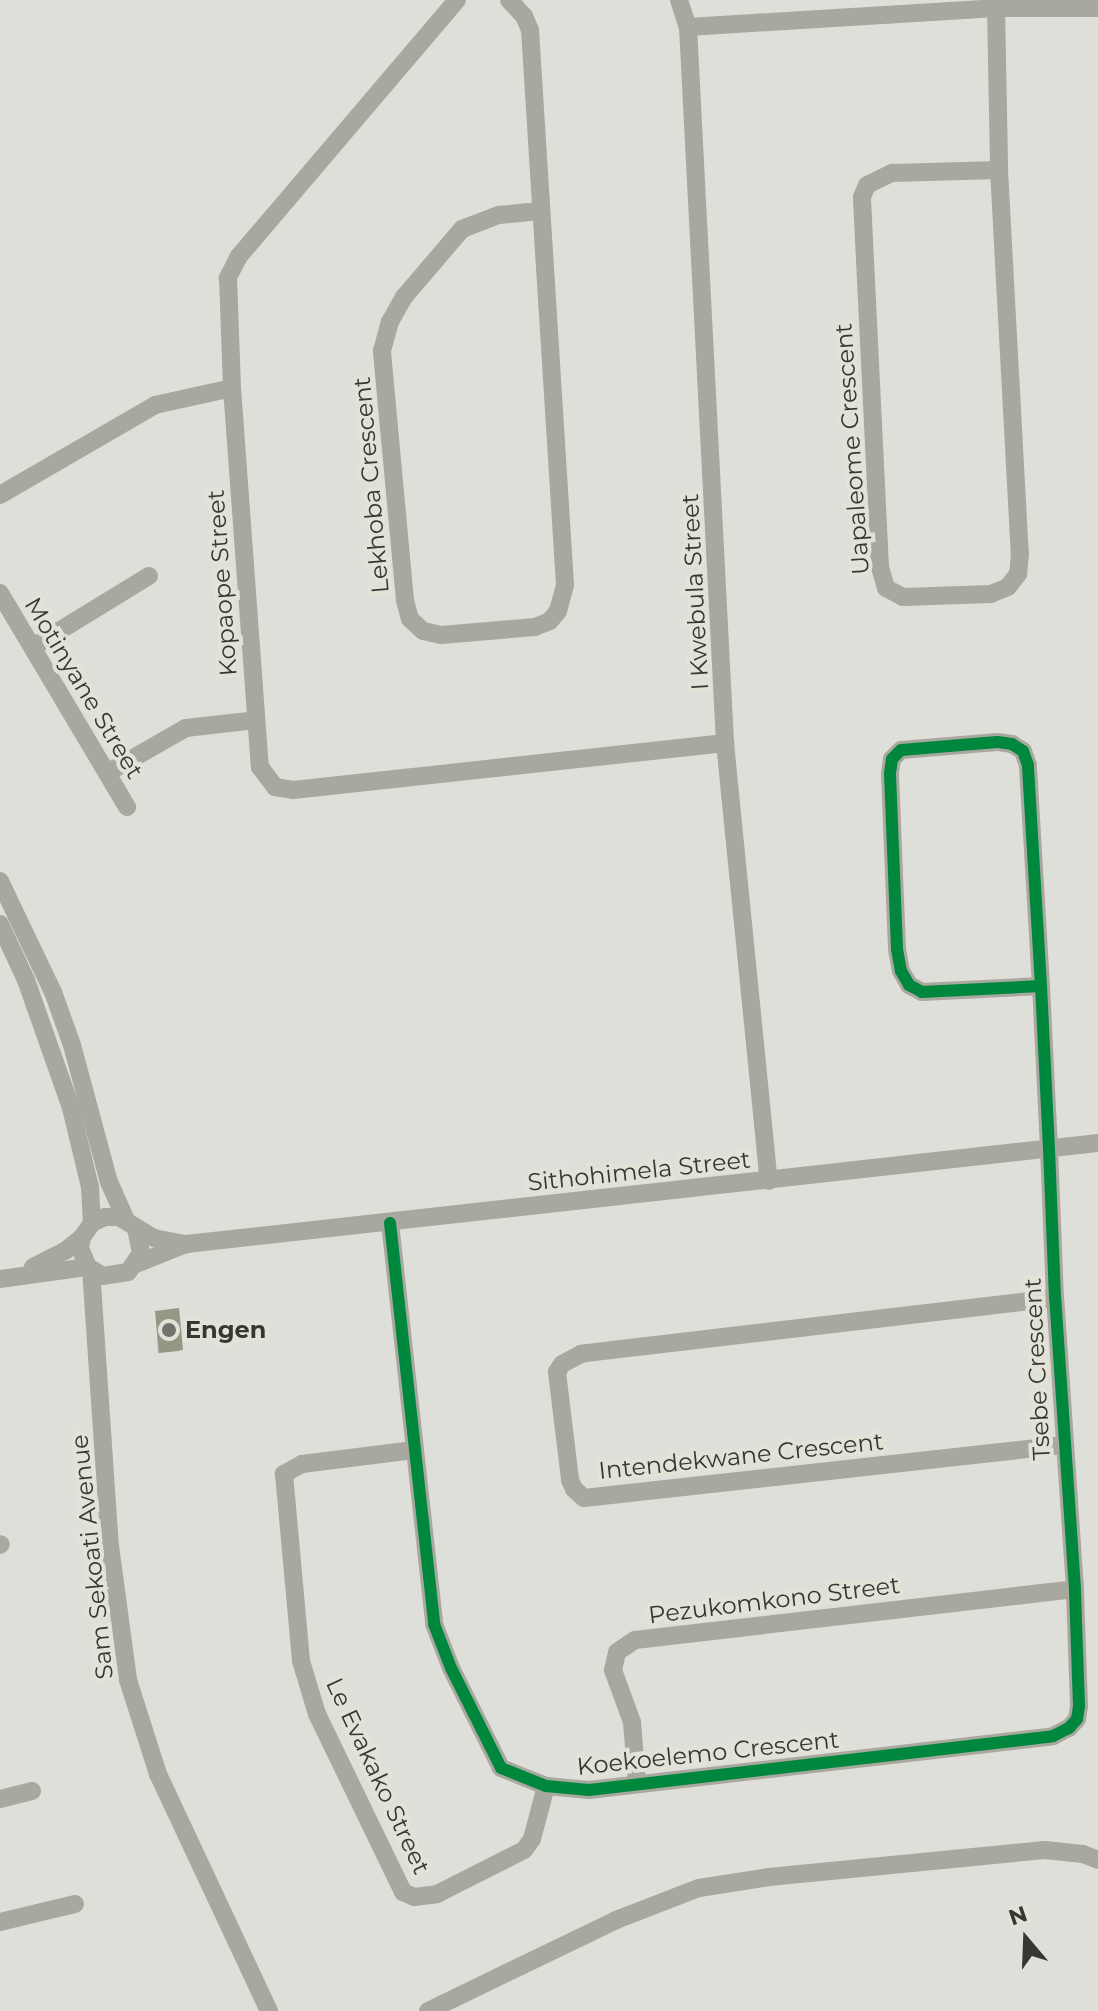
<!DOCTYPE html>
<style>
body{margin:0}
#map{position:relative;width:1098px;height:2011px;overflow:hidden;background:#dfdfda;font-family:Montserrat,sans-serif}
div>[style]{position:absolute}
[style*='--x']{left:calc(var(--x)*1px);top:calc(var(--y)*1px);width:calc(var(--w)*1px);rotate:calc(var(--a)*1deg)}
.shadow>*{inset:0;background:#0003}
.building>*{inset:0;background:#969684}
.minor>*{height:18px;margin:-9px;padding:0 9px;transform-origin:9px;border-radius:9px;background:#a8a89e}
.cycleway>*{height:12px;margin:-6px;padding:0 6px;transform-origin:6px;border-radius:6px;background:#00873e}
.dots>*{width:22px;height:22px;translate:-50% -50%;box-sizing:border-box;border:4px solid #e2e2d7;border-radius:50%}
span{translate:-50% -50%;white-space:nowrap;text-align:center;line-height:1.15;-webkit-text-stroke:8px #e2e2d7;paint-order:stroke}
.street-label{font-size:24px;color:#373732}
.poi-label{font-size:24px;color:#373732;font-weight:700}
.left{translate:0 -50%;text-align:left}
.north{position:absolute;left:986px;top:1899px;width:80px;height:80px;-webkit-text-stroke:6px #e2e2d7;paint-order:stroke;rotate:341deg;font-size:22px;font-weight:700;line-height:32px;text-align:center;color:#373732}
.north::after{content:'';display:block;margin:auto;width:28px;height:36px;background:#373732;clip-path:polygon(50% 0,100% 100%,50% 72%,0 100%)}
</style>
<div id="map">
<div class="shadow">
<div style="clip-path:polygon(156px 1313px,181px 1349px,180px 1351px,158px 1353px)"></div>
</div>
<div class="building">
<div style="clip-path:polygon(179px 1308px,183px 1350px,159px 1353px,155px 1311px)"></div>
</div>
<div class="minor">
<div style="--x:457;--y:0;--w:336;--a:130.4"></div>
<div style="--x:239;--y:256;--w:25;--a:117"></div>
<div style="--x:228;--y:278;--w:110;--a:87.9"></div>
<div style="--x:232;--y:388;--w:380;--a:85.8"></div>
<div style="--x:260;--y:767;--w:25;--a:53"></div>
<div style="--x:275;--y:787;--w:18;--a:9"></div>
<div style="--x:293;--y:790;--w:435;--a:-6.2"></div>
<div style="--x:509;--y:0;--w:22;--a:47"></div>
<div style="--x:524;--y:16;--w:15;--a:67"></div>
<div style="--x:530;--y:30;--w:556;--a:86.39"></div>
<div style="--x:565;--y:585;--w:27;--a:105"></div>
<div style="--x:558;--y:611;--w:13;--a:129"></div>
<div style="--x:550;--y:621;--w:16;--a:158"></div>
<div style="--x:535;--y:627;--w:94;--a:175.1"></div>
<div style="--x:441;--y:635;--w:18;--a:-167"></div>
<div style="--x:423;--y:631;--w:18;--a:-137"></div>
<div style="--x:410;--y:619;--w:20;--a:-105"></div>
<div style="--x:405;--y:600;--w:250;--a:-95.3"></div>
<div style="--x:382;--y:351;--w:30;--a:-75"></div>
<div style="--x:390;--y:322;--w:29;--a:-61"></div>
<div style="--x:404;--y:297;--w:89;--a:-49.5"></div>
<div style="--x:462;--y:229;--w:40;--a:-21"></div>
<div style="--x:499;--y:215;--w:41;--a:-5.6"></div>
<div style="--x:679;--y:0;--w:28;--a:72"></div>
<div style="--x:688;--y:27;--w:717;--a:87.04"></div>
<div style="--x:725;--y:743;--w:440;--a:84.3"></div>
<div style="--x:996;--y:8;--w:162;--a:88.9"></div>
<div style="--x:999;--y:170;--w:384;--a:86.9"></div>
<div style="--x:1020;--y:553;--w:21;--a:95"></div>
<div style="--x:1018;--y:574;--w:16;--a:128"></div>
<div style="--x:1008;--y:587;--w:18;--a:158"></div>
<div style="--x:991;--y:594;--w:88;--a:178"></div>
<div style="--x:903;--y:597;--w:19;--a:-152"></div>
<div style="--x:886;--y:588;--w:22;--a:-106"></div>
<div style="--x:880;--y:567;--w:370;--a:-92.8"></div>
<div style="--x:862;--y:197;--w:13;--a:-67"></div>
<div style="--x:867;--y:185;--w:28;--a:-26"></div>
<div style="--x:892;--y:173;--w:107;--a:-1.6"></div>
<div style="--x:688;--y:27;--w:309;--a:-3.5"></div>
<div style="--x:996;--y:8;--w:102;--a:0"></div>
<div style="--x:0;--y:495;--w:179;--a:-30.1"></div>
<div style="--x:155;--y:405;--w:79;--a:-12.4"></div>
<div style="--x:0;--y:593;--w:249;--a:59.3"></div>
<div style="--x:33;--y:647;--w:136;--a:-31.5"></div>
<div style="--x:107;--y:773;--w:91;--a:-29.7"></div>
<div style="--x:186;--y:728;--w:70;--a:-6.5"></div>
<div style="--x:0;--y:881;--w:123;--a:64.5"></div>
<div style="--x:53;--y:992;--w:56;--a:70.3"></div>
<div style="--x:72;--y:1045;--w:142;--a:74.9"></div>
<div style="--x:109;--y:1182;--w:42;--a:65.9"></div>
<div style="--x:0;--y:924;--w:62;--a:65.1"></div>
<div style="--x:26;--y:980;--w:136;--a:70.6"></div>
<div style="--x:71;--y:1108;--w:81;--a:76.5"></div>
<div style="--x:90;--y:1187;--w:36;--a:87"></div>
<div style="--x:390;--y:1223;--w:403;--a:83.7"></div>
<div style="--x:434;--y:1624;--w:47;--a:68.9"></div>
<div style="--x:451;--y:1668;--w:112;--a:63.4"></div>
<div style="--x:501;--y:1768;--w:48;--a:21.8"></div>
<div style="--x:546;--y:1786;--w:43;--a:5.3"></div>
<div style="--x:589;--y:1790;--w:467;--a:-6.6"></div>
<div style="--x:1053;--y:1736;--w:18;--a:-27"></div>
<div style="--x:1069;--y:1728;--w:12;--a:-48"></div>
<div style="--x:1077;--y:1719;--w:13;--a:-81"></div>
<div style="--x:1079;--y:1706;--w:117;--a:-92"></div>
<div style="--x:1075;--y:1589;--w:292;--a:-93.9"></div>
<div style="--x:1055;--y:1298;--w:149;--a:-92.3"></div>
<div style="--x:1049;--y:1149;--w:163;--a:-92.8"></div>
<div style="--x:1041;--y:986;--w:221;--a:-93.4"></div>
<div style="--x:1028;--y:765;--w:15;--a:-110"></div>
<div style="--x:1023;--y:751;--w:13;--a:-148"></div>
<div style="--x:1012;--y:744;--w:15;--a:-172"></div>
<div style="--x:997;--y:742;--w:96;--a:175.2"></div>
<div style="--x:901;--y:750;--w:13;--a:135"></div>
<div style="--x:892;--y:759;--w:15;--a:98"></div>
<div style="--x:890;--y:774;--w:175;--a:87.7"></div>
<div style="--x:897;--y:949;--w:22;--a:80"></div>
<div style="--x:901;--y:971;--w:16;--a:60"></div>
<div style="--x:909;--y:985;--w:15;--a:28"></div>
<div style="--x:922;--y:992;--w:119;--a:-2.9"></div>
<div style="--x:136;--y:1229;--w:25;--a:78"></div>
<div style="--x:141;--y:1253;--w:23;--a:124"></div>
<div style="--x:128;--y:1272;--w:25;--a:171"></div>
<div style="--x:103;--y:1276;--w:17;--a:-149"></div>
<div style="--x:88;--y:1267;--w:21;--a:-113"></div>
<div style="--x:80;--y:1248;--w:11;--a:-80"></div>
<div style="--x:82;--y:1237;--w:17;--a:-54"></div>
<div style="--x:92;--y:1223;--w:14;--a:-25"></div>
<div style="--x:105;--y:1217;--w:14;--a:0"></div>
<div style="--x:119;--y:1217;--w:41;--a:31"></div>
<div style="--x:154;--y:1238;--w:33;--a:11"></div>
<div style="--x:186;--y:1244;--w:918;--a:-6.32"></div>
<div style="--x:136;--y:1264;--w:54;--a:-21.8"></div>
<div style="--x:33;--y:1267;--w:36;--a:-27"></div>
<div style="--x:65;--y:1251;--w:22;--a:-39"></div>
<div style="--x:91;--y:1269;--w:278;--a:86.1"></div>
<div style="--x:110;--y:1546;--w:135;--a:82.3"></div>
<div style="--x:128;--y:1680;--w:99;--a:72.3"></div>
<div style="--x:158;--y:1774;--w:262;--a:64.9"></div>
<div style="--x:0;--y:1279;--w:89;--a:-7.8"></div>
<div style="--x:1055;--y:1298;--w:477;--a:173.3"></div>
<div style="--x:581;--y:1354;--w:21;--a:152"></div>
<div style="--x:562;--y:1364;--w:9;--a:122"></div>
<div style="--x:557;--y:1372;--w:109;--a:83.1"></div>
<div style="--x:570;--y:1480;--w:10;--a:66"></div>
<div style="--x:574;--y:1489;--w:13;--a:42"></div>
<div style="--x:584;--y:1498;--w:482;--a:-6.3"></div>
<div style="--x:414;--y:1450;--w:113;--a:172.9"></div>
<div style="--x:302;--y:1464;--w:21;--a:151"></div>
<div style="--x:284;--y:1474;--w:188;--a:84.8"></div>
<div style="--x:301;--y:1661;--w:55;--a:73.2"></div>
<div style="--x:317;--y:1714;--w:198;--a:64.2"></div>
<div style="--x:403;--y:1892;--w:12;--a:24"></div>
<div style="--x:414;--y:1897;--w:23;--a:-7"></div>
<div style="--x:437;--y:1894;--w:97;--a:-26.8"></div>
<div style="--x:524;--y:1850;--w:14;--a:-54"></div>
<div style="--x:532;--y:1839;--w:55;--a:-75.2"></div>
<div style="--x:0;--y:1545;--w:1;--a:-45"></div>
<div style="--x:637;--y:1784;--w:62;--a:-94.6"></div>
<div style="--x:632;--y:1722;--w:55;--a:-110.1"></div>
<div style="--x:613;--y:1670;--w:18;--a:-77"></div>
<div style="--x:617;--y:1652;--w:22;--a:-34"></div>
<div style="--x:635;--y:1640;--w:443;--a:-6.6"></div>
<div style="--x:0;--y:1799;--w:33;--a:-14"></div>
<div style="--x:0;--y:1922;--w:77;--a:-13.5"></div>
<div style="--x:428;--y:2011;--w:209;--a:-25.8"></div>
<div style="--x:616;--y:1920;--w:89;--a:-21.1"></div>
<div style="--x:699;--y:1888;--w:71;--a:-8.9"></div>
<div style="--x:769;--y:1877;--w:277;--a:-5.6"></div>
<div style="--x:1045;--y:1850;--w:38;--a:6"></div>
<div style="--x:1083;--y:1854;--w:16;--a:22"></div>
</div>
<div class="cycleway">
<div style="--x:390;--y:1223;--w:403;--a:83.7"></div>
<div style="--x:434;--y:1624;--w:47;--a:68.9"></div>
<div style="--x:451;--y:1668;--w:112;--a:63.4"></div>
<div style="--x:501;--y:1768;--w:48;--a:21.8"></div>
<div style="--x:546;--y:1786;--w:43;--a:5.3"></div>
<div style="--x:589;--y:1790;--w:467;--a:-6.6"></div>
<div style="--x:1053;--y:1736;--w:18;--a:-27"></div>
<div style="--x:1069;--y:1728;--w:12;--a:-48"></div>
<div style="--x:1077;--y:1719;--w:13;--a:-81"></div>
<div style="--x:1079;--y:1706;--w:117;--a:-92"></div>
<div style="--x:1075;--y:1589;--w:292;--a:-93.9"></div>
<div style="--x:1055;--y:1298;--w:149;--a:-92.3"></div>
<div style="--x:1049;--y:1149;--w:163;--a:-92.8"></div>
<div style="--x:1041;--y:986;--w:221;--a:-93.4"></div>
<div style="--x:1028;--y:765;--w:15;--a:-110"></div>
<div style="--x:1023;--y:751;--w:13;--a:-148"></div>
<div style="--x:1012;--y:744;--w:15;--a:-172"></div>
<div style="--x:997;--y:742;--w:96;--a:175.2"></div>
<div style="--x:901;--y:750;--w:13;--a:135"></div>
<div style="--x:892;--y:759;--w:15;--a:98"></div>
<div style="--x:890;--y:774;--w:175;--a:87.7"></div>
<div style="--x:897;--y:949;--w:22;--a:80"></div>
<div style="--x:901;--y:971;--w:16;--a:60"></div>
<div style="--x:909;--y:985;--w:15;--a:28"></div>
<div style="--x:922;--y:992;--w:119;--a:-2.9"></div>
</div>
<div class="dots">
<div style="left:169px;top:1330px;background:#72726d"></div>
</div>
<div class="street-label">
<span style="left:852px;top:449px;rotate:-94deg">Uapaleome Crescent</span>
<span style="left:371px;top:485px;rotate:-95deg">Lekhoba Crescent</span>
<span style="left:222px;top:583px;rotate:-94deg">Kopaope Street</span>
<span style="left:695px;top:592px;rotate:-93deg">I Kwebula Street</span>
<span style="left:84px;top:688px;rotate:59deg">Motinyane Street</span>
<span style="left:639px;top:1171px;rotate:-6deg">Sithohimela Street</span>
<span style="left:1037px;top:1369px;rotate:-93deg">Tsebe Crescent</span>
<span style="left:741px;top:1456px;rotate:-6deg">Intendekwane Crescent</span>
<span style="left:92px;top:1557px;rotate:-96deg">Sam Sekoati Avenue</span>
<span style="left:774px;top:1600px;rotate:-7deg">Pezukomkono Street</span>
<span style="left:708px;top:1753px;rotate:-6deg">Koekoelemo Crescent</span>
<span style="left:378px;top:1776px;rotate:65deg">Le Evakako Street</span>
</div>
<div class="poi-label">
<span class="left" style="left:185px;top:1330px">Engen</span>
</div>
<div class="north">N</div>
</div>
